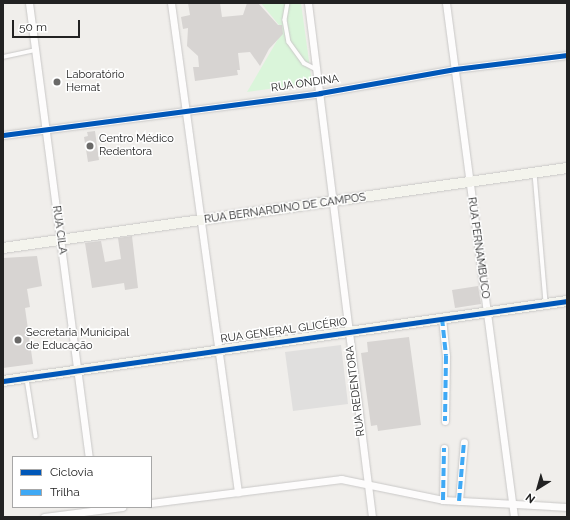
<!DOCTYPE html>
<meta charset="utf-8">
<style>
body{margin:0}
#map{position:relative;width:570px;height:520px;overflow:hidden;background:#f0eeeb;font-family:Raleway,sans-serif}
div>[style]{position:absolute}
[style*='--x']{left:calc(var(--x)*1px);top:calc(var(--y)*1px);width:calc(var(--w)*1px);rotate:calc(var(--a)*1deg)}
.park>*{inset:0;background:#daf5da}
.parking>*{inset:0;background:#e0dfde}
.building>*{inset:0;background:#d7d4d2}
.roads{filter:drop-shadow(0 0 1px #c9c8c7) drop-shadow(0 0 1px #c9c8c7)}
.lane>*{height:3.5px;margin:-1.75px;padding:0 1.75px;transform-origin:1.75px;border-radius:1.75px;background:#fdfcfc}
.street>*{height:7px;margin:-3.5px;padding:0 3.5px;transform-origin:3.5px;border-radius:3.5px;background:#fdfcfc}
.secondary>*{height:10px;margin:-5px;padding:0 5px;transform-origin:5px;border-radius:5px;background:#f4f4ed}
.quiet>*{height:4px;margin-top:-2px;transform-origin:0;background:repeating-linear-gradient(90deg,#3fa9f5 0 8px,transparent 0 12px)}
.cycleway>*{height:5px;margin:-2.5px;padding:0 2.5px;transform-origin:2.5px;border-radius:2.5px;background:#0057b8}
.dots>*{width:11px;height:11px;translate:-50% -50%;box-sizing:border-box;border:2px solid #fff;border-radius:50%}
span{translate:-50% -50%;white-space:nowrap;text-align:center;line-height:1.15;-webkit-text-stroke:3px #fff;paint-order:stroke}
.poi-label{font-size:11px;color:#222}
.left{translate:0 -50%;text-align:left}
.street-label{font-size:11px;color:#222}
.frame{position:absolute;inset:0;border:4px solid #222;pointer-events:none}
.legend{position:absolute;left:12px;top:456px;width:140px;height:52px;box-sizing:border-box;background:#fff;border:1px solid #a7a7a7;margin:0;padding:5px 7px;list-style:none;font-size:12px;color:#222}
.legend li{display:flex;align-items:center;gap:8px;height:20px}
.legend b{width:20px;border:1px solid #a7a7a7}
.north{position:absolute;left:518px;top:468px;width:40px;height:40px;-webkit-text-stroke:3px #fff;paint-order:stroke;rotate:217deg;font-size:11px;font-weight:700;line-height:16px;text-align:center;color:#222}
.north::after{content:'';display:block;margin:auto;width:14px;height:18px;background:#222;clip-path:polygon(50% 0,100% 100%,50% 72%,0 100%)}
.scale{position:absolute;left:12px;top:20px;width:68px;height:18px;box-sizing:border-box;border:2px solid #222;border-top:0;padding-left:5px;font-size:12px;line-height:14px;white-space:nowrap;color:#222;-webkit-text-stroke:3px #fff;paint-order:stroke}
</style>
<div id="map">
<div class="park">
<div style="clip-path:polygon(261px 3px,301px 3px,312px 83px,247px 92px,281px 34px,279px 25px)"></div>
</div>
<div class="parking">
<div style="clip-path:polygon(341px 345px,348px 404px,293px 411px,285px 352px)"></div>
</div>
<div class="building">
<div style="clip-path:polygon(188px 3px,220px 3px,222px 17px,243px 15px,247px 3px,258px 3px,278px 25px,282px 25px,283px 34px,269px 49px,260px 66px,250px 52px,238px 53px,240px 70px,237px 70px,238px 75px,195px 81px,193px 67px,199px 67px,198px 56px,187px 46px,188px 28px,183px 29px,181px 17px,190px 15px)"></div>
<div style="clip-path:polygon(95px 131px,99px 160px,88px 162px,84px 137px,88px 136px,87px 132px)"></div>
<div style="clip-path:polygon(132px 236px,138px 288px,125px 290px,124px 283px,92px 288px,85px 243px,101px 241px,105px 262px,121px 259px,118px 238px)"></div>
<div style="clip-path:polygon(37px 256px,42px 286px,27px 289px,30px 307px,25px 308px,33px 364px,3px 368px,3px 258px)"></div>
<div style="clip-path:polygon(478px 286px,481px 304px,455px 308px,452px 290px)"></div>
<div style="clip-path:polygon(409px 337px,421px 425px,378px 431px,377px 425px,371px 426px,361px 353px,368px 352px,367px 342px)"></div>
</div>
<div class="roads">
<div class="lane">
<div style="--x:288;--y:3;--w:17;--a:100"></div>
<div style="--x:285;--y:20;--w:22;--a:80"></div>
<div style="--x:289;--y:42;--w:26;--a:54"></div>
<div style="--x:304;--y:63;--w:13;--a:27"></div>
<div style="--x:3;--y:57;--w:33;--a:-12"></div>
<div style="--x:535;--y:174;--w:129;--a:85.1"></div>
<div style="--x:27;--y:379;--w:58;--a:81"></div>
</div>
<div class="street">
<div style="--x:29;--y:3;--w:458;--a:82.5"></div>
<div style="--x:171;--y:3;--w:494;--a:82.2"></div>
<div style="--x:308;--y:3;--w:518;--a:82.9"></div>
<div style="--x:446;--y:3;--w:518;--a:82.46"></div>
<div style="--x:3;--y:135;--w:320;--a:-7.5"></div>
<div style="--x:320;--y:93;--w:137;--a:-10.1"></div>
<div style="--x:455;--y:69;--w:113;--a:-7.1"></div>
<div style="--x:442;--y:318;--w:38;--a:84"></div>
<div style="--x:446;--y:356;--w:65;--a:90.9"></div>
<div style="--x:443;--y:500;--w:52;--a:-88.9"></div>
<div style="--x:459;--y:501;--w:59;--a:-85.2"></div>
<div style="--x:151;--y:503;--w:192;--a:-7.2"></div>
<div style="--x:341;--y:479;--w:104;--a:11.6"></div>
<div style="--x:443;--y:500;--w:124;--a:3.2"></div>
<div style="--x:44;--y:517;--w:79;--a:-7.3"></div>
</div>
<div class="secondary">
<div style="--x:3;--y:248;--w:570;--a:-8.07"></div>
<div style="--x:3;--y:381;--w:570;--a:-8.07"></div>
</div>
</div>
<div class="quiet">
<div style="--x:442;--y:318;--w:38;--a:84"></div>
<div style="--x:446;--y:356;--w:65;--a:90.9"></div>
<div style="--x:443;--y:500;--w:52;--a:-88.9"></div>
<div style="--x:459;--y:501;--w:59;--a:-85.2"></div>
</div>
<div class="cycleway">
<div style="--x:3;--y:135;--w:320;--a:-7.5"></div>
<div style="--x:320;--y:93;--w:137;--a:-10.1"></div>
<div style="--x:455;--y:69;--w:113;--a:-7.1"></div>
<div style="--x:3;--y:381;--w:570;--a:-8.07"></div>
</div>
<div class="dots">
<div style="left:57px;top:82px;background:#6a6968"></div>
<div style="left:90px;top:146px;background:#6a6968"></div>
<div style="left:18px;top:340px;background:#6a6968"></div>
</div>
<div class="poi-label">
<span class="left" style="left:66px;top:82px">Laboratório<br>Hemat</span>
<span class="left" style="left:99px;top:146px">Centro Médico<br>Redentora</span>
<span class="left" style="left:26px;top:340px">Secretaria Municipal<br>de Educação</span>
</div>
<div class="street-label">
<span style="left:305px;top:84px;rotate:-8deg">RUA ONDINA</span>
<span style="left:285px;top:209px;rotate:-8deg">RUA BERNARDINO DE CAMPOS</span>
<span style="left:59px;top:230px;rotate:82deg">RUA CILA</span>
<span style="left:478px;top:248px;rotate:82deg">RUA PERNAMBUCO</span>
<span style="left:284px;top:331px;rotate:-8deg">RUA GENERAL GLICÉRIO</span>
<span style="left:356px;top:391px;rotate:-97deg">RUA REDENTORA</span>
</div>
<div class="frame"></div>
<ul class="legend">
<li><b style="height:5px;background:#0057b8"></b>Ciclovia</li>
<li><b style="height:5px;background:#3fa9f5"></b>Trilha</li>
</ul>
<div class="north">N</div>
<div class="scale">50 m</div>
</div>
